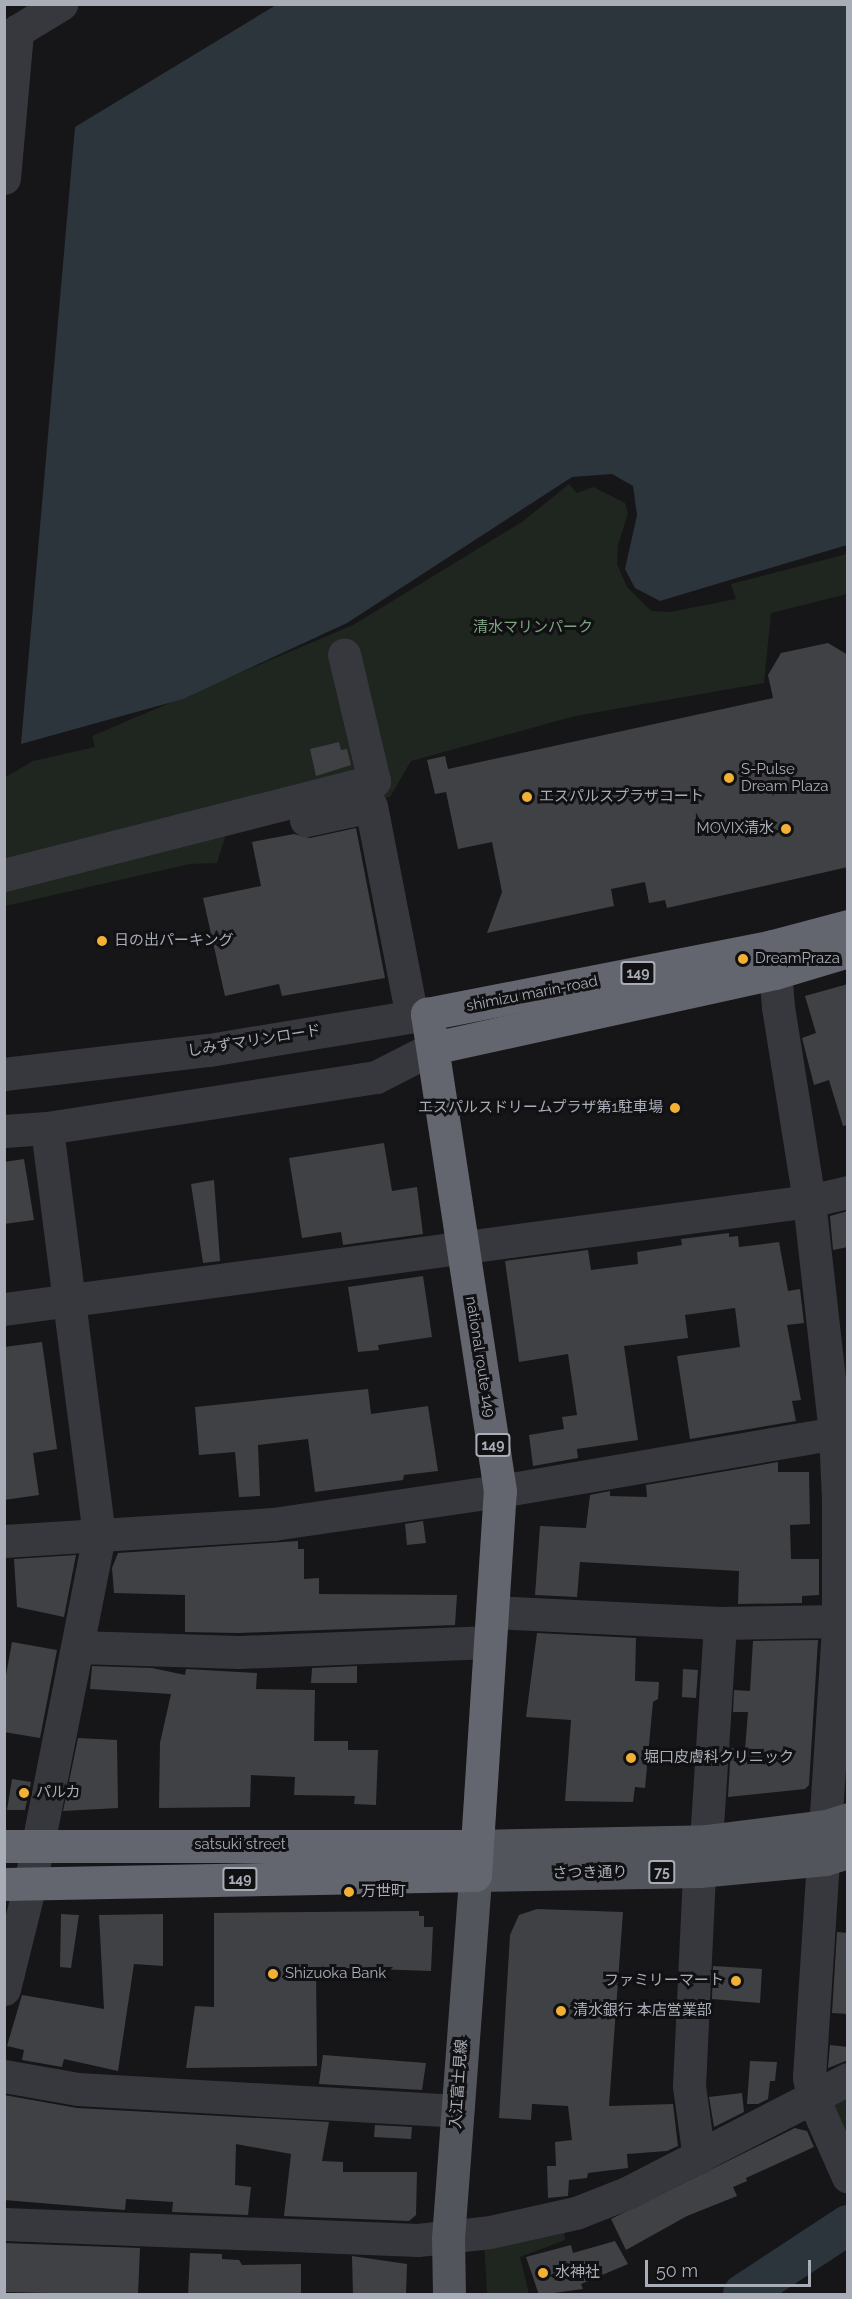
<!DOCTYPE html>
<meta charset="utf-8">
<style>
body{margin:0}
#map{position:relative;width:852px;height:2299px;overflow:hidden;background:#161618;font-family:Raleway,"Noto Sans JP",sans-serif}
div>[style]{position:absolute}
[style*='--x']{left:calc(var(--x)*1px);top:calc(var(--y)*1px);width:calc(var(--w)*1px);rotate:calc(var(--a)*1deg)}
.green>*{inset:0;background:#1e261f}
.water>*{inset:0;background:#2c353c}
.river>*{height:40px;margin:-20px;padding:0 20px;transform-origin:20px;border-radius:20px;background:#2c353c}
.building>*{inset:0;background:#404145}
.minor>*{height:33px;margin:-16.5px;padding:0 16.5px;transform-origin:16.5px;border-radius:16.5px;background:#37383d}
.major>*{height:33px;margin:-16.5px;padding:0 16.5px;transform-origin:16.5px;border-radius:16.5px;background:#53555c}
.highway>*{height:33px;margin:-16.5px;padding:0 16.5px;transform-origin:16.5px;border-radius:16.5px;background:#63666e}
.dots>*{width:16px;height:16px;translate:-50% -50%;box-sizing:border-box;border:3px solid #111113;border-radius:50%}
span{translate:-50% -50%;white-space:nowrap;text-align:center;line-height:1.15;-webkit-text-stroke:6px #111113;paint-order:stroke}
.shield-label span{padding:2px 4px;background:#111113;border:2px solid;border-radius:4px;-webkit-text-stroke-width:0}
.shield-label{font-size:14px;color:#a8adb8;font-weight:700}
.park-label{font-size:15px;color:#7fa381}
.poi-label{font-size:15px;color:#a8adb8}
.left{translate:0 -50%;text-align:left}
.right{translate:-100% -50%;text-align:right}
.street-label{font-size:15px;color:#a8adb8}
.frame{position:absolute;inset:0;border:6px solid #a8adb8;pointer-events:none}
.scale{position:absolute;left:645px;top:2260px;width:166px;height:27px;box-sizing:border-box;border:3px solid #a8adb8;border-top:0;padding-left:8px;font-size:18px;line-height:21px;white-space:nowrap;color:#a8adb8;-webkit-text-stroke:4px #111113;paint-order:stroke}
</style>
<div id="map">
<div class="green">
<div style="clip-path:polygon(569px 484px,577px 493px,593px 487px,625px 503px,628px 513px,618px 545px,617px 564px,627px 587px,651px 611px,670px 612px,736px 599px,731px 584px,847px 554px,847px 594px,771px 613px,764px 683px,575px 716px,411px 761px,390px 797px,229px 825px,217px 863px,190px 864px,5px 906px,4px 778px,33px 761px,95px 747px,92px 736px,353px 625px,522px 522px)"></div>
<div style="clip-path:polygon(847px 2096px,847px 2129px,843px 2134px,831px 2107px)"></div>
<div style="clip-path:polygon(563px 2223px,565px 2240px,520px 2257px,529px 2294px,487px 2294px,484px 2241px)"></div>
</div>
<div class="water">
<div style="clip-path:polygon(276px 5px,847px 5px,847px 545px,660px 601px,635px 588px,625px 569px,637px 515px,633px 486px,612px 474px,572px 477px,347px 623px,183px 699px,21px 744px,75px 127px)"></div>
</div>
<div class="river">
<div style="--x:743;--y:2294;--w:126;--a:-33.3"></div>
</div>
<div class="building">
<div style="clip-path:polygon(828px 643px,848px 655px,848px 867px,667px 908px,665px 900px,649px 903px,645px 882px,611px 889px,614px 906px,487px 933px,502px 892px,492px 842px,458px 849px,446px 792px,435px 794px,427px 760px,445px 756px,448px 769px,773px 698px,768px 675px,781px 653px)"></div>
<div style="clip-path:polygon(339px 742px,341px 750px,347px 749px,351px 765px,316px 776px,310px 749px)"></div>
<div style="clip-path:polygon(356px 828px,385px 978px,282px 996px,279px 984px,225px 996px,203px 898px,261px 886px,252px 842px,294px 834px,310px 838px)"></div>
<div style="clip-path:polygon(848px 984px,848px 1125px,843px 1126px,829px 1080px,814px 1085px,802px 1038px,816px 1033px,805px 996px)"></div>
<div style="clip-path:polygon(384px 1143px,392px 1191px,417px 1187px,423px 1234px,343px 1245px,341px 1232px,302px 1238px,289px 1158px)"></div>
<div style="clip-path:polygon(24px 1159px,34px 1220px,4px 1224px,4px 1162px)"></div>
<div style="clip-path:polygon(214px 1180px,220px 1261px,203px 1263px,191px 1184px)"></div>
<div style="clip-path:polygon(848px 1211px,848px 1247px,833px 1250px,830px 1216px)"></div>
<div style="clip-path:polygon(729px 1233px,729px 1237px,738px 1236px,739px 1247px,779px 1242px,788px 1291px,800px 1289px,804px 1323px,787px 1325px,801px 1400px,792px 1401px,796px 1421px,690px 1439px,677px 1356px,740px 1347px,735px 1308px,685px 1315px,688px 1338px,624px 1346px,638px 1440px,577px 1449px,578px 1458px,533px 1466px,529px 1435px,564px 1429px,562px 1417px,577px 1415px,568px 1354px,519px 1362px,505px 1261px,588px 1250px,591px 1270px,638px 1264px,637px 1252px,682px 1245px,681px 1239px)"></div>
<div style="clip-path:polygon(423px 1276px,432px 1337px,378px 1345px,379px 1350px,358px 1352px,348px 1287px)"></div>
<div style="clip-path:polygon(42px 1342px,57px 1449px,33px 1453px,39px 1495px,4px 1500px,4px 1347px)"></div>
<div style="clip-path:polygon(368px 1389px,371px 1414px,428px 1406px,438px 1471px,404px 1475px,403px 1480px,315px 1492px,308px 1439px,258px 1445px,260px 1496px,239px 1497px,235px 1452px,199px 1455px,195px 1407px)"></div>
<div style="clip-path:polygon(778px 1462px,778px 1472px,809px 1472px,810px 1524px,790px 1525px,791px 1559px,819px 1559px,819px 1595px,802px 1596px,802px 1603px,738px 1604px,739px 1571px,580px 1562px,577px 1597px,535px 1595px,540px 1526px,586px 1528px,590px 1495px,610px 1491px,610px 1496px,647px 1497px,646px 1485px)"></div>
<div style="clip-path:polygon(423px 1521px,426px 1543px,407px 1545px,405px 1524px)"></div>
<div style="clip-path:polygon(298px 1541px,298px 1549px,304px 1549px,304px 1579px,319px 1578px,319px 1594px,457px 1595px,455px 1625px,239px 1633px,185px 1632px,185px 1595px,114px 1593px,112px 1568px,118px 1553px)"></div>
<div style="clip-path:polygon(76px 1555px,64px 1617px,17px 1607px,14px 1559px)"></div>
<div style="clip-path:polygon(537px 1633px,636px 1638px,635px 1681px,659px 1682px,658px 1699px,653px 1702px,645px 1788px,635px 1787px,633px 1802px,565px 1801px,571px 1720px,526px 1717px)"></div>
<div style="clip-path:polygon(818px 1640px,809px 1785px,805px 1789px,728px 1797px,731px 1748px,745px 1749px,748px 1712px,733px 1712px,734px 1690px,750px 1691px,753px 1641px)"></div>
<div style="clip-path:polygon(12px 1642px,57px 1650px,40px 1738px,4px 1732px,4px 1686px)"></div>
<div style="clip-path:polygon(92px 1666px,152px 1668px,185px 1675px,186px 1669px,257px 1673px,256px 1689px,315px 1690px,314px 1741px,348px 1741px,348px 1750px,378px 1750px,376px 1805px,354px 1804px,355px 1796px,294px 1795px,295px 1777px,251px 1775px,250px 1807px,159px 1808px,160px 1743px,171px 1694px,90px 1689px)"></div>
<div style="clip-path:polygon(357px 1666px,357px 1683px,311px 1683px,312px 1668px)"></div>
<div style="clip-path:polygon(683px 1669px,698px 1670px,696px 1698px,682px 1697px)"></div>
<div style="clip-path:polygon(78px 1738px,117px 1740px,118px 1808px,63px 1811px)"></div>
<div style="clip-path:polygon(12px 1779px,31px 1782px,25px 1810px,7px 1810px)"></div>
<div style="clip-path:polygon(537px 1909px,623px 1912px,609px 2106px,673px 2104px,678px 2146px,667px 2151px,627px 2154px,628px 2168px,588px 2173px,587px 2178px,569px 2180px,568px 2196px,548px 2198px,547px 2166px,556px 2166px,555px 2142px,572px 2140px,568px 2106px,532px 2104px,531px 2120px,499px 2118px,510px 1935px,519px 1915px)"></div>
<div style="clip-path:polygon(419px 1911px,419px 1916px,424px 1916px,424px 1927px,433px 1927px,431px 1971px,316px 1967px,317px 2066px,186px 2068px,195px 2006px,214px 2007px,214px 1913px)"></div>
<div style="clip-path:polygon(61px 1914px,79px 1915px,71px 1968px,60px 1967px)"></div>
<div style="clip-path:polygon(163px 1914px,163px 1966px,134px 1964px,118px 2071px,64px 2059px,62px 2067px,22px 2060px,24px 2050px,7px 2046px,22px 1995px,104px 2009px,99px 1915px)"></div>
<div style="clip-path:polygon(837px 1932px,848px 1933px,848px 2014px,832px 2013px)"></div>
<div style="clip-path:polygon(713px 1966px,762px 1969px,760px 2003px,712px 1999px)"></div>
<div style="clip-path:polygon(830px 2045px,848px 2047px,848px 2060px,828px 2068px)"></div>
<div style="clip-path:polygon(323px 2055px,426px 2063px,422px 2090px,319px 2084px)"></div>
<div style="clip-path:polygon(750px 2061px,777px 2062px,775px 2081px,770px 2081px,768px 2099px,758px 2104px,747px 2104px)"></div>
<div style="clip-path:polygon(742px 2093px,744px 2112px,714px 2127px,709px 2097px)"></div>
<div style="clip-path:polygon(4px 2095px,77px 2108px,329px 2122px,322px 2161px,343px 2162px,343px 2172px,417px 2172px,416px 2215px,409px 2221px,284px 2216px,291px 2154px,236px 2144px,235px 2185px,251px 2187px,248px 2215px,172px 2212px,173px 2202px,126px 2199px,125px 2210px,4px 2200px)"></div>
<div style="clip-path:polygon(375px 2125px,412px 2127px,411px 2139px,374px 2137px)"></div>
<div style="clip-path:polygon(795px 2128px,807px 2131px,814px 2147px,746px 2178px,747px 2181px,733px 2187px,737px 2196px,687px 2216px,626px 2250px,611px 2219px)"></div>
<div style="clip-path:polygon(615px 2241px,628px 2264px,581px 2284px,583px 2289px,539px 2295px,526px 2257px,571px 2245px,573px 2253px)"></div>
<div style="clip-path:polygon(4px 2243px,140px 2248px,138px 2295px,4px 2292px)"></div>
<div style="clip-path:polygon(190px 2253px,222px 2254px,222px 2259px,239px 2260px,242px 2265px,301px 2264px,301px 2295px,188px 2295px)"></div>
<div style="clip-path:polygon(352px 2256px,407px 2264px,406px 2295px,353px 2295px)"></div>
</div>
<div class="minor">
<div style="--x:4;--y:178;--w:148;--a:-84.9"></div>
<div style="--x:17;--y:31;--w:52;--a:-31.5"></div>
<div style="--x:306;--y:820;--w:66;--a:-12.2"></div>
<div style="--x:371;--y:806;--w:214;--a:79"></div>
<div style="--x:4;--y:875;--w:382;--a:-14.3"></div>
<div style="--x:374;--y:781;--w:130;--a:-103.3"></div>
<div style="--x:773;--y:946;--w:61;--a:85.3"></div>
<div style="--x:778;--y:1007;--w:196;--a:80.9"></div>
<div style="--x:809;--y:1201;--w:233;--a:83.6"></div>
<div style="--x:835;--y:1433;--w:67;--a:87.4"></div>
<div style="--x:838;--y:1500;--w:128;--a:90"></div>
<div style="--x:838;--y:1628;--w:450;--a:93.7"></div>
<div style="--x:809;--y:2077;--w:21;--a:79"></div>
<div style="--x:813;--y:2098;--w:86;--a:66.1"></div>
<div style="--x:4;--y:1074;--w:206;--a:-6.7"></div>
<div style="--x:209;--y:1050;--w:221;--a:-9.4"></div>
<div style="--x:4;--y:1131;--w:43;--a:-4"></div>
<div style="--x:47;--y:1128;--w:333;--a:-8.8"></div>
<div style="--x:376;--y:1077;--w:64;--a:-27"></div>
<div style="--x:4;--y:1309;--w:812;--a:-7.64"></div>
<div style="--x:809;--y:1201;--w:40;--a:-13"></div>
<div style="--x:4;--y:1541;--w:270;--a:-3.6"></div>
<div style="--x:273;--y:1524;--w:229;--a:-8.3"></div>
<div style="--x:500;--y:1491;--w:353;--a:-9.8"></div>
<div style="--x:493;--y:1612;--w:227;--a:2.8"></div>
<div style="--x:720;--y:1623;--w:119;--a:-1"></div>
<div style="--x:77;--y:1647;--w:162;--a:1.8"></div>
<div style="--x:239;--y:1652;--w:251;--a:-2.3"></div>
<div style="--x:706;--y:1841;--w:218;--a:-86.3"></div>
<div style="--x:4;--y:1989;--w:108;--a:-76.1"></div>
<div style="--x:30;--y:1884;--w:356;--a:-78.8"></div>
<div style="--x:99;--y:1535;--w:410;--a:-97.3"></div>
<div style="--x:4;--y:2076;--w:75;--a:10"></div>
<div style="--x:78;--y:2089;--w:380;--a:3.3"></div>
<div style="--x:699;--y:2158;--w:73;--a:-97.9"></div>
<div style="--x:689;--y:2086;--w:215;--a:-87.3"></div>
<div style="--x:4;--y:2224;--w:414;--a:2.2"></div>
<div style="--x:418;--y:2240;--w:72;--a:-6.3"></div>
<div style="--x:490;--y:2232;--w:88;--a:-12.5"></div>
<div style="--x:576;--y:2213;--w:57;--a:-21.6"></div>
<div style="--x:629;--y:2192;--w:246;--a:-27.3"></div>
</div>
<div class="major">
<div style="--x:476;--y:1846;--w:230;--a:-1.2"></div>
<div style="--x:706;--y:1841;--w:122;--a:-7.1"></div>
<div style="--x:827;--y:1826;--w:22;--a:-18"></div>
<div style="--x:449;--y:2294;--w:56;--a:-91"></div>
<div style="--x:448;--y:2238;--w:364;--a:-85.7"></div>
<div style="--x:475;--y:1875;--w:224;--a:-1"></div>
<div style="--x:699;--y:1871;--w:127;--a:-5.4"></div>
<div style="--x:825;--y:1859;--w:24;--a:-17"></div>
</div>
<div class="highway">
<div style="--x:433;--y:1048;--w:350;--a:-12.4"></div>
<div style="--x:775;--y:973;--w:76;--a:-16.8"></div>
<div style="--x:4;--y:1846;--w:472;--a:0"></div>
<div style="--x:4;--y:1884;--w:471;--a:-1.1"></div>
<div style="--x:475;--y:1875;--w:385;--a:-86.3"></div>
<div style="--x:500;--y:1491;--w:483;--a:-98.7"></div>
<div style="--x:427;--y:1014;--w:353;--a:-11.1"></div>
<div style="--x:773;--y:946;--w:78;--a:-14.9"></div>
</div>
<div class="dots">
<div style="left:729px;top:778px;background:#f2b134"></div>
<div style="left:527px;top:797px;background:#f2b134"></div>
<div style="left:786px;top:829px;background:#f2b134"></div>
<div style="left:102px;top:941px;background:#f2b134"></div>
<div style="left:743px;top:959px;background:#f2b134"></div>
<div style="left:675px;top:1108px;background:#f2b134"></div>
<div style="left:631px;top:1758px;background:#f2b134"></div>
<div style="left:24px;top:1793px;background:#f2b134"></div>
<div style="left:349px;top:1892px;background:#f2b134"></div>
<div style="left:273px;top:1974px;background:#f2b134"></div>
<div style="left:736px;top:1981px;background:#f2b134"></div>
<div style="left:561px;top:2011px;background:#f2b134"></div>
<div style="left:543px;top:2273px;background:#f2b134"></div>
</div>
<div class="shield-label">
<span style="left:638px;top:973px">149</span>
<span style="left:493px;top:1445px">149</span>
<span style="left:662px;top:1872px">75</span>
<span style="left:240px;top:1879px">149</span>
</div>
<div class="park-label">
<span style="left:533px;top:628px">清水マリンパーク</span>
</div>
<div class="poi-label">
<span class="left" style="left:741px;top:778px">S-Pulse<br>Dream Plaza</span>
<span class="left" style="left:539px;top:797px">エスパルスプラザコート</span>
<span class="right" style="left:774px;top:829px">MOVIX清水</span>
<span class="left" style="left:114px;top:941px">日の出パーキング</span>
<span class="left" style="left:755px;top:959px">DreamPraza</span>
<span class="right" style="left:663px;top:1108px">エスパルスドリームプラザ第1駐車場</span>
<span class="left" style="left:644px;top:1758px">堀口皮膚科クリニック</span>
<span class="left" style="left:36px;top:1793px">パルカ</span>
<span class="left" style="left:361px;top:1892px">万世町</span>
<span class="left" style="left:285px;top:1974px">Shizuoka Bank</span>
<span class="right" style="left:724px;top:1981px">ファミリーマート</span>
<span class="left" style="left:573px;top:2011px">清水銀行 本店営業部</span>
<span class="left" style="left:555px;top:2273px">水神社</span>
</div>
<div class="street-label">
<span style="left:532px;top:994px;rotate:-11deg">shimizu marin-road</span>
<span style="left:254px;top:1041px;rotate:-9deg">しみずマリンロード</span>
<span style="left:480px;top:1357px;rotate:81deg">national route 149</span>
<span style="left:240px;top:1845px">satsuki street</span>
<span style="left:590px;top:1873px;rotate:-1deg">さつき通り</span>
<span style="left:459px;top:2084px;rotate:-86deg">入江富士見線</span>
</div>
<div class="frame"></div>
<div class="scale">50 m</div>
</div>
